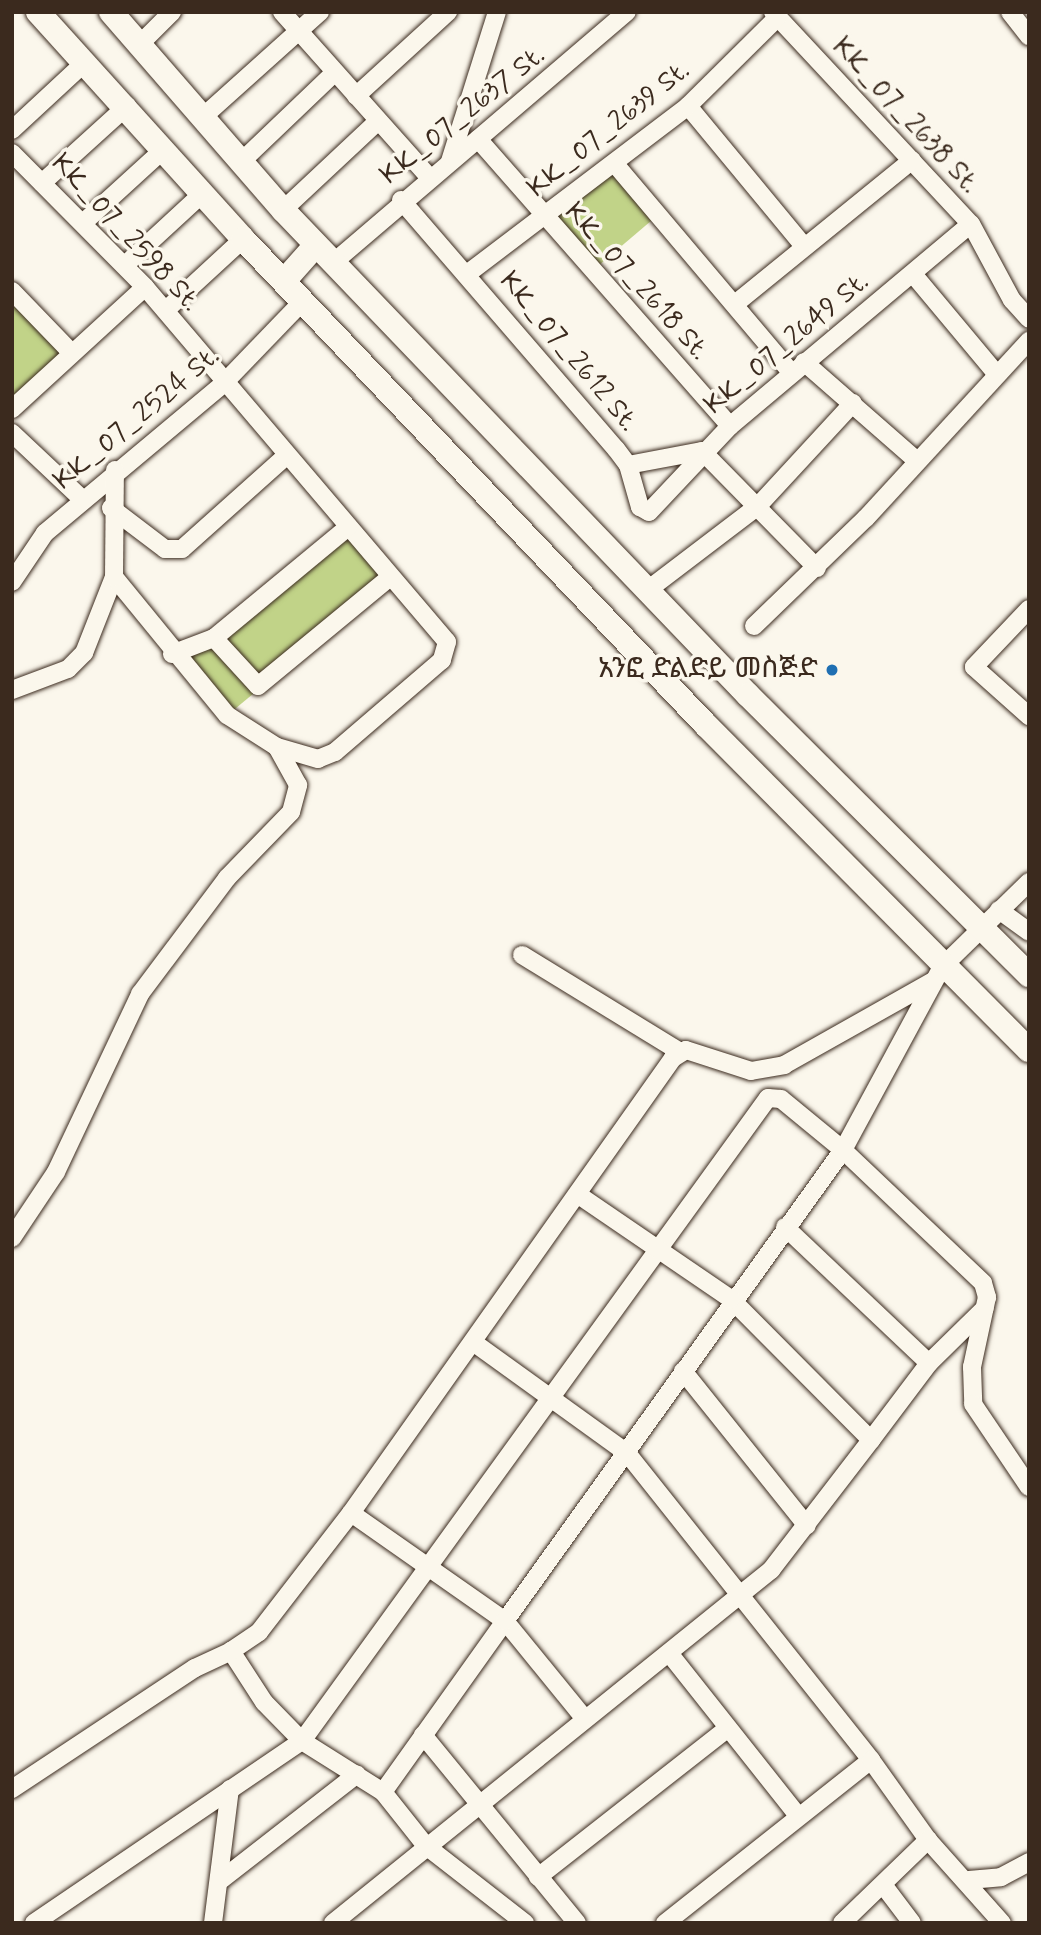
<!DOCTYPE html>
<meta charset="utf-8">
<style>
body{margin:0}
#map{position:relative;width:1041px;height:1935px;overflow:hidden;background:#fbf7ec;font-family:Mynerve,"Noto Sans Ethiopic",sans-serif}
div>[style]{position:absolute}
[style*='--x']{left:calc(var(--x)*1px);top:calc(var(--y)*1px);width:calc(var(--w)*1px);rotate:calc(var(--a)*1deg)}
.green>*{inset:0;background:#c1d388}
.roads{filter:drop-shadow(0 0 2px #3b2a1e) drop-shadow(0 0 2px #3b2a1e)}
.minor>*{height:18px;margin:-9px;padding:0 9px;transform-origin:9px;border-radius:9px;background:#fbf7ec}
.highway>*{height:24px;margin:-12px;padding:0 12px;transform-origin:12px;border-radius:12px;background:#fbf7ec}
.dots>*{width:19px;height:19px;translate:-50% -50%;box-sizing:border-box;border:4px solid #fbf7ec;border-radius:50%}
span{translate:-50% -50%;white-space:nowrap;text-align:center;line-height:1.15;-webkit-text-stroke:7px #fbf7ec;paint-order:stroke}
.street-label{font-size:28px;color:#3b2a1e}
.poi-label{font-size:28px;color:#3b2a1e}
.right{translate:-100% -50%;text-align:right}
.frame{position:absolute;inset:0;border:14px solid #3b2a1e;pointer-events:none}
</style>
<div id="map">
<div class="green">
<div style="clip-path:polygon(615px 164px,658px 215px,591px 272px,543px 217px)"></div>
<div style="clip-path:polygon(12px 291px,71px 352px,12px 409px)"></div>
<div style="clip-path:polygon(349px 528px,391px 580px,224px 718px,180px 664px)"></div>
</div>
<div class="roads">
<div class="minor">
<div style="--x:282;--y:12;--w:221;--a:48.3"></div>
<div style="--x:773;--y:12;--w:290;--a:47"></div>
<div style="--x:971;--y:224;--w:86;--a:61.7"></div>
<div style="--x:1012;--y:300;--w:25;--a:48"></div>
<div style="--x:1010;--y:12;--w:31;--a:52"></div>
<div style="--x:141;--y:43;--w:44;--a:-45"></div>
<div style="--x:356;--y:96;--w:125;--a:-42.4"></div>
<div style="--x:688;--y:106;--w:182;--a:50.4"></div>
<div style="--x:204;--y:116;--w:156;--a:-41.9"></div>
<div style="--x:12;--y:130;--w:98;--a:-42.9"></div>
<div style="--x:478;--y:139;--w:382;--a:48.7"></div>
<div style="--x:12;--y:153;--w:189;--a:45.2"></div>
<div style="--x:145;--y:287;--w:466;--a:49.6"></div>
<div style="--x:447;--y:642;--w:19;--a:106"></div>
<div style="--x:442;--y:660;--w:141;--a:139.3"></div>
<div style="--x:335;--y:752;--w:18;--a:158"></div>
<div style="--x:318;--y:759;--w:43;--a:-163.7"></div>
<div style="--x:242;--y:161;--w:127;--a:-43.7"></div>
<div style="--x:450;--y:161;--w:156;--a:-72.5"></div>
<div style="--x:615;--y:164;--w:272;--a:49.8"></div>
<div style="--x:42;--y:183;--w:115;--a:-42.2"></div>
<div style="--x:401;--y:200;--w:329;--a:49.2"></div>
<div style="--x:616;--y:449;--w:20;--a:53"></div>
<div style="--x:628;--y:465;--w:44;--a:74.1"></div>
<div style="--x:640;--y:507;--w:10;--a:29"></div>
<div style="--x:649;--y:512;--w:118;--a:-46.7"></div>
<div style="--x:730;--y:426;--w:314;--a:-40"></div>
<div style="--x:283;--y:210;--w:130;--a:-43.1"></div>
<div style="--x:83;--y:223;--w:110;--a:-42.4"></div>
<div style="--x:334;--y:262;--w:385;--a:-40.5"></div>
<div style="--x:125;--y:265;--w:106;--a:-42.7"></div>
<div style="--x:467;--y:274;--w:278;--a:-37.2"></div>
<div style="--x:688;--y:106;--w:125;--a:-44.7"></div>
<div style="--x:913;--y:274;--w:128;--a:50.1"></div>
<div style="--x:12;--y:291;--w:85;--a:46"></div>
<div style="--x:735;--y:304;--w:228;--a:-39.1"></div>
<div style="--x:166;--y:310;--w:105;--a:-42.7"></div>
<div style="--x:804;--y:362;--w:150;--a:41.2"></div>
<div style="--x:12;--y:409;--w:180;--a:-42.5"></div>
<div style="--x:12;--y:433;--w:96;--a:43.3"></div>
<div style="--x:702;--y:451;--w:164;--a:45.5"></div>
<div style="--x:628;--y:465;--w:75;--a:-10.7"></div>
<div style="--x:111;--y:508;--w:68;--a:37.2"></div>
<div style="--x:165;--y:549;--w:17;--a:0"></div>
<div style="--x:182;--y:549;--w:141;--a:-41.8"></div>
<div style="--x:12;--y:582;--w:59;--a:-56"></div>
<div style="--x:45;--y:533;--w:232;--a:-39.9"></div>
<div style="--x:223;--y:384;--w:115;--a:-46.1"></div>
<div style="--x:649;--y:589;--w:137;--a:-37.3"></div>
<div style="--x:758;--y:506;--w:140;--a:-47.3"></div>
<div style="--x:1029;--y:609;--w:80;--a:133.5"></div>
<div style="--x:974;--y:667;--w:74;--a:41.7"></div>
<div style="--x:754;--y:626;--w:156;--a:-44"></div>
<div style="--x:866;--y:518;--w:241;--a:-47.4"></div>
<div style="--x:214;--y:638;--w:65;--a:47.5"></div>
<div style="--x:258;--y:686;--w:170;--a:-39.5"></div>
<div style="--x:172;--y:654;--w:45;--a:-20.9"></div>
<div style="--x:214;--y:638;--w:174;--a:-39.6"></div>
<div style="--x:12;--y:690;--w:60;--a:-20.6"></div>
<div style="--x:68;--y:669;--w:23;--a:-45"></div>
<div style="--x:84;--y:653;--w:82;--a:-68.5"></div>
<div style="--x:999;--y:910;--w:37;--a:36"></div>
<div style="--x:522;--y:955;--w:185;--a:31.5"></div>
<div style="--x:785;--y:1227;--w:198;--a:43.4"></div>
<div style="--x:12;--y:1238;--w:79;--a:-56.3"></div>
<div style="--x:56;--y:1172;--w:197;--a:-64.7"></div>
<div style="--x:140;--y:994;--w:145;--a:-53.1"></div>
<div style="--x:227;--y:878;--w:92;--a:-45.9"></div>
<div style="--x:291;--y:812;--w:28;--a:-75"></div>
<div style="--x:298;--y:785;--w:43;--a:-118.9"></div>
<div style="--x:277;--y:747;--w:59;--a:-147.4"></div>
<div style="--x:227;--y:715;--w:178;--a:-129.3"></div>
<div style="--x:114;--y:577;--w:107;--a:-89.5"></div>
<div style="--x:473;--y:1342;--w:190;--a:35.8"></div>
<div style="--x:627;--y:1453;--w:392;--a:51.5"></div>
<div style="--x:871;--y:1760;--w:263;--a:141.6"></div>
<div style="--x:683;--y:1371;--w:198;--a:51.3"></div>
<div style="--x:871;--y:1440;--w:96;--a:-53"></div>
<div style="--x:929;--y:1363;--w:78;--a:-44.5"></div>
<div style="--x:351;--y:1513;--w:188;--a:35"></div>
<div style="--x:505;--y:1621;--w:210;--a:125.5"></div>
<div style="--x:669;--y:1653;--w:208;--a:51.6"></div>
<div style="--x:585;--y:1719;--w:127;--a:-129.2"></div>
<div style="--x:505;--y:1621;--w:580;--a:-54.34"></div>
<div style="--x:843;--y:1150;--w:208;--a:-61.6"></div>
<div style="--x:942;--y:967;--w:122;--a:-44.3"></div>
<div style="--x:423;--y:1735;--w:243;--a:50.7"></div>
<div style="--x:871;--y:1760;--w:98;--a:54.5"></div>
<div style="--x:928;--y:1840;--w:111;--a:48.3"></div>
<div style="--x:12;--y:1789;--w:219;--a:-33.5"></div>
<div style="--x:195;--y:1668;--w:40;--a:-25"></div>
<div style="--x:538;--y:1877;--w:241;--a:-38.1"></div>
<div style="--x:221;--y:1880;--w:172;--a:-37.9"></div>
<div style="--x:969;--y:1880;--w:32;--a:-5"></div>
<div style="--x:1001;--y:1877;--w:32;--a:-28"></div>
<div style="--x:884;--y:1886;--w:46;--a:52.9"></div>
<div style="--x:34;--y:1923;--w:324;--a:-34.2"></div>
<div style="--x:302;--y:1741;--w:794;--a:-54.07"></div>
<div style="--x:768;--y:1098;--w:13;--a:4"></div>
<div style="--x:781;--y:1099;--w:80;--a:39.4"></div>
<div style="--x:843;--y:1150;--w:193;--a:43.5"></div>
<div style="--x:983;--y:1283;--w:15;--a:74"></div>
<div style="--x:987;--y:1297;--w:72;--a:102.1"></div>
<div style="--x:972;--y:1367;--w:37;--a:88"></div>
<div style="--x:973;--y:1404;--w:100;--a:56"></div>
<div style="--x:213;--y:1923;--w:135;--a:-82.8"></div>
<div style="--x:333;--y:1923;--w:563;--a:-38.87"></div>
<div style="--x:771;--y:1570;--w:164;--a:-52.4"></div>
<div style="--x:871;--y:1440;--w:199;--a:-134.8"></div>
<div style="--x:731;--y:1299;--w:186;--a:-145.7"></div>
<div style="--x:525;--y:1923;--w:125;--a:-142.1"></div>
<div style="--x:426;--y:1846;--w:69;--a:-128.5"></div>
<div style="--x:383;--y:1792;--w:96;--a:-147.8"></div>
<div style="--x:302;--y:1741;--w:54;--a:-134.3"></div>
<div style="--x:264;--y:1702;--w:61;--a:-122.9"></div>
<div style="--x:231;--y:1651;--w:34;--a:-34"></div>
<div style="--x:259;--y:1632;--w:150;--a:-52.3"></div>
<div style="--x:351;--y:1513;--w:557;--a:-54.71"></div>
<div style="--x:673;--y:1058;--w:15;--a:-32"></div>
<div style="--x:686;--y:1050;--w:68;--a:17.9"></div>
<div style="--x:751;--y:1071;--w:34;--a:-10"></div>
<div style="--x:784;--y:1065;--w:171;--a:-29.4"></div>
<div style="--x:842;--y:1923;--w:120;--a:-44"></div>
</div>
<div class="highway">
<div style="--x:38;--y:12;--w:306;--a:47.9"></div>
<div style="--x:243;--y:239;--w:671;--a:46.39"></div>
<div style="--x:706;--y:725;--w:458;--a:45.2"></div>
<div style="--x:111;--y:12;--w:262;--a:49"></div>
<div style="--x:283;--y:210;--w:672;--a:46.21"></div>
<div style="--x:748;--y:695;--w:397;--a:44.9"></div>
<div style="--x:284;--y:281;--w:48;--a:-48.4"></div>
</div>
</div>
<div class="dots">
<div style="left:832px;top:670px;background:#1f6fb2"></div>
</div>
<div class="street-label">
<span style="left:463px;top:116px;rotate:-39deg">KK_07_2637 St.</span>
<span style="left:905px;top:116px;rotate:47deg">KK_07_2638 St.</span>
<span style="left:609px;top:130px;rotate:-39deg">KK_07_2639 St.</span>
<span style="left:125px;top:233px;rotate:47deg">KK_07_2598 St.</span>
<span style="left:636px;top:282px;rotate:48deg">KK_07_2618 St.</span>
<span style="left:787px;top:344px;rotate:-40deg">KK_07_2649 St.</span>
<span style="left:568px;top:352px;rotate:50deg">KK_07_2612 St.</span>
<span style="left:137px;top:419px;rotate:-40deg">KK_07_2524 St.</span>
</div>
<div class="poi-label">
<span class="right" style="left:818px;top:670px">አንፎ ድልድይ መስጅድ</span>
</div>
<div class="frame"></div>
</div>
